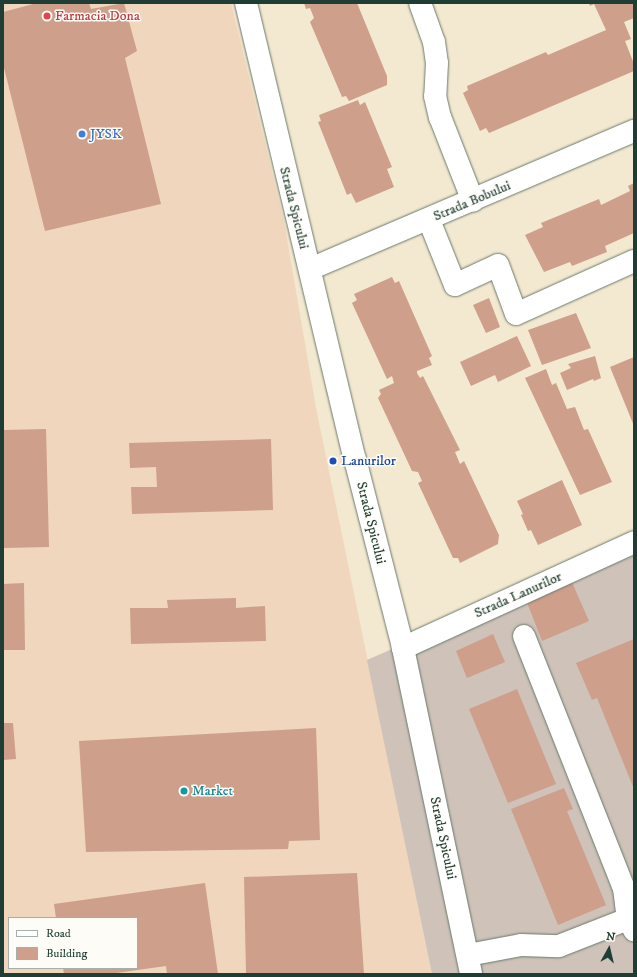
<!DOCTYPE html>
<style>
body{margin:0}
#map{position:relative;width:637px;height:977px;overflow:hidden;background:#f3e8d0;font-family:"IM FELL DW Pica",serif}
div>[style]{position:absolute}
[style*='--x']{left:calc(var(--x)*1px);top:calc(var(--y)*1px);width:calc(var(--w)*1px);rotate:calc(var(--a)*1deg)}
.built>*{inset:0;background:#f0d6bc}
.industrial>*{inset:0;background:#cec2b9}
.building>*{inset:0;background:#ce9f8b}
.roads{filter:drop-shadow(0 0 1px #69796b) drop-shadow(0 0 1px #69796b)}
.minor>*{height:22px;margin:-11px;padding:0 11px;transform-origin:11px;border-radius:11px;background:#fff}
.dots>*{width:11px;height:11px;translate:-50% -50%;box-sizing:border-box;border:2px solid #fdfcf7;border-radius:50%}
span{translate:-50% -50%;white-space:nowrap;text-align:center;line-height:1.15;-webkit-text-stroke:3px #fdfcf7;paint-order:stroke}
.health-label{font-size:14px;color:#be3a42}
.left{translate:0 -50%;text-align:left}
.shop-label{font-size:14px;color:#366cbe}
.street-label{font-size:14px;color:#1f3d34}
.transit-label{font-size:14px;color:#164399}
.culture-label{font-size:14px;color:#0d838f}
.frame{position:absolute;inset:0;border:4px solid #1f3d34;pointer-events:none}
.legend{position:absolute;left:8px;top:917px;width:130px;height:52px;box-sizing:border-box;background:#fdfcf7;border:1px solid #a4b0a9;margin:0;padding:5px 7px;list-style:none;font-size:12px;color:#1f3d34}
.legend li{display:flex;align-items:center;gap:8px;height:20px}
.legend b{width:20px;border:1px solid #a4b0a9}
.north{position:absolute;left:589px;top:929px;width:40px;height:40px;-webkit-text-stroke:3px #fdfcf7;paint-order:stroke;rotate:8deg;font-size:11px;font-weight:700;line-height:16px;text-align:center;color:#1f3d34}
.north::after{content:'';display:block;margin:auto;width:14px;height:18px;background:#1f3d34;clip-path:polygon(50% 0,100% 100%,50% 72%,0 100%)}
</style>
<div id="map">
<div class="built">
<div style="clip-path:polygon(evenodd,3px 3px,231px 3px,284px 221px,316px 408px,432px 974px,3px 974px,3px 3px,9px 918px,137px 918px,137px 968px,9px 968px,9px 918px)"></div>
</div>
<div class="industrial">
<div style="clip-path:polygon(634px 543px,634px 974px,432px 974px,367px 660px)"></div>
</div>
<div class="building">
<div style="clip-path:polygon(37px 3px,89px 3px,91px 9px,124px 3px,137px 51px,125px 58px,161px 204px,45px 231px,3px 64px,3px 12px)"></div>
<div style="clip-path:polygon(304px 3px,357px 3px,387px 76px,387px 85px,349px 101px,346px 96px,342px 97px,310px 22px,314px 18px,310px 8px,306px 9px)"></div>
<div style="clip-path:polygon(589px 3px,634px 3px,634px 18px,624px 22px,631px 39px,625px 41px,634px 64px,634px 71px,489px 133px,486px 128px,480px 131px,463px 93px,468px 90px,467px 86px,546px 52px,548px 55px,606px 30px,594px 4px,590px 6px)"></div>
<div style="clip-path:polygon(358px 100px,360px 105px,365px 102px,392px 167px,387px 169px,394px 187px,356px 203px,351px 193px,347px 195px,318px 122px,321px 121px,319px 115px)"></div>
<div style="clip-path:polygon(634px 183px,634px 233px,605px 246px,607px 252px,572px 266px,570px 262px,544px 272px,525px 235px,543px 227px,541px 223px,599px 199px,601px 205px,630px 191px,628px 186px)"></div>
<div style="clip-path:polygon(392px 277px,395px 283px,399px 281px,432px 356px,429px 358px,432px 365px,417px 371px,417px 373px,420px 378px,423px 376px,460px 450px,455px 452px,460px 464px,464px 461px,499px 535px,498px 544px,460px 563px,458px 558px,453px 558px,418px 483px,422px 481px,418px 472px,412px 471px,378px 398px,381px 394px,379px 390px,394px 383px,392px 376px,387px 379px,352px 303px,357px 300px,354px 294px)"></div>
<div style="clip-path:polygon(489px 298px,500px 327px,486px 333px,473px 305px)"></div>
<div style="clip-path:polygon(576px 313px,591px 348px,542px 365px,528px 330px)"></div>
<div style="clip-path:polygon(517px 336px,531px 366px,498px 382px,495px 375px,471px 386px,460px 362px)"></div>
<div style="clip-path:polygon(595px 356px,601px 378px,594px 381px,593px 379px,567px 390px,560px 373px,571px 368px,568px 364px)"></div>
<div style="clip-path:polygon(634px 357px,634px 426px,610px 367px)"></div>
<div style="clip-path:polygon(546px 369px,552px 385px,556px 383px,567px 409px,575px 407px,584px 430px,588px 429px,612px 482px,580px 495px,525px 378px)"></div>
<div style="clip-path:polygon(46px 429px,49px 547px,3px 548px,3px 430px)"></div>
<div style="clip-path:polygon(271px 439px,273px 510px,132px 514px,131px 487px,157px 487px,156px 467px,130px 468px,129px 443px)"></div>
<div style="clip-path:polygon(562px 480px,582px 525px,538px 545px,531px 530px,528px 531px,521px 515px,523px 514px,517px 501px)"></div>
<div style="clip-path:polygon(571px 580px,589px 621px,542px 641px,526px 600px)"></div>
<div style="clip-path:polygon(24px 583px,25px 650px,3px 650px,3px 584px)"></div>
<div style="clip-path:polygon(236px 598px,236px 608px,265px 606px,266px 641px,131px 644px,130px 608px,168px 608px,167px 600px)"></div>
<div style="clip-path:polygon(493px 634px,505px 662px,467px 678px,456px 651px)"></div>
<div style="clip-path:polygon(634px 639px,634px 789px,597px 698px,592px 700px,576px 663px)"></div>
<div style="clip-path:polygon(517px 689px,556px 784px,508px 803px,469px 709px)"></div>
<div style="clip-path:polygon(3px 723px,13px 723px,16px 759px,3px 760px)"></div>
<div style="clip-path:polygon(316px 728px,320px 840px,289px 841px,288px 849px,86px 852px,79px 741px)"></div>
<div style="clip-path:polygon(564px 788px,573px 809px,567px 811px,606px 905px,558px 925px,511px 809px)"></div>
<div style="clip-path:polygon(357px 873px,364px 974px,246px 974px,244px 877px)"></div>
<div style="clip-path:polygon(205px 883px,218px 974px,167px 974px,166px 966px,109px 974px,64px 974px,63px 968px,137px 968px,137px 918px,56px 918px,54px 904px)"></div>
</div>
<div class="roads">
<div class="minor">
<div style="--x:246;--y:3;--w:469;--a:76.6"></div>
<div style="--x:355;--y:459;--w:195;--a:75.7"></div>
<div style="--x:403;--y:648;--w:333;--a:78.2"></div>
<div style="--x:420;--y:3;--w:41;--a:70.3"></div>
<div style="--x:434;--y:42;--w:21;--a:82"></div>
<div style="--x:437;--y:63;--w:33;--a:93"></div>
<div style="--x:435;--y:96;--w:22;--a:77"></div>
<div style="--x:440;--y:117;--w:90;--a:68.6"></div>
<div style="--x:429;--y:220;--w:70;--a:68.2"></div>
<div style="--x:455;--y:285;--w:47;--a:-24.9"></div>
<div style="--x:498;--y:265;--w:52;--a:69.8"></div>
<div style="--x:516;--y:314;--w:129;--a:-24.2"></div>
<div style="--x:310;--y:269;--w:352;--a:-23.1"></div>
<div style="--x:524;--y:636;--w:271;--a:68.4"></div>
<div style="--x:624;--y:888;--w:31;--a:83"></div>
<div style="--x:628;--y:919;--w:13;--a:61"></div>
<div style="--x:403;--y:648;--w:254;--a:-24.6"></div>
<div style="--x:468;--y:955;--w:54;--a:-10.7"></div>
<div style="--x:521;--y:945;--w:38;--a:2"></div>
<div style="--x:559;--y:946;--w:74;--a:-21.4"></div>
</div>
</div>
<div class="dots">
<div style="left:47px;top:16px;background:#e0444e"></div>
<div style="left:82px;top:134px;background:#3f7fe0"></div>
<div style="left:333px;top:461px;background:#1a4fb4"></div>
<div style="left:184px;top:791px;background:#0f9aa8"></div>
</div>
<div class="health-label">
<span class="left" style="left:55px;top:16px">Farmacia Dona</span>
</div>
<div class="shop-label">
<span class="left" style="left:90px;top:134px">JYSK</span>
</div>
<div class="street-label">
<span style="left:472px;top:201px;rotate:-23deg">Strada Bobului</span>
<span style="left:294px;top:208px;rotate:76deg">Strada Spicului</span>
<span style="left:371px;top:523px;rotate:76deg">Strada Spicului</span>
<span style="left:518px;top:595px;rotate:-24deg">Strada Lanurilor</span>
<span style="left:443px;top:838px;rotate:78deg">Strada Spicului</span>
</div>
<div class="transit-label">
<span class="left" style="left:341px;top:461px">Lanurilor</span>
</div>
<div class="culture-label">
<span class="left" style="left:192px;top:791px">Market</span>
</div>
<div class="frame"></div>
<ul class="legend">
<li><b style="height:5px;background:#fff"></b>Road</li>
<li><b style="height:11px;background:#ce9f8b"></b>Building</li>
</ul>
<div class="north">N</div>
</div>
